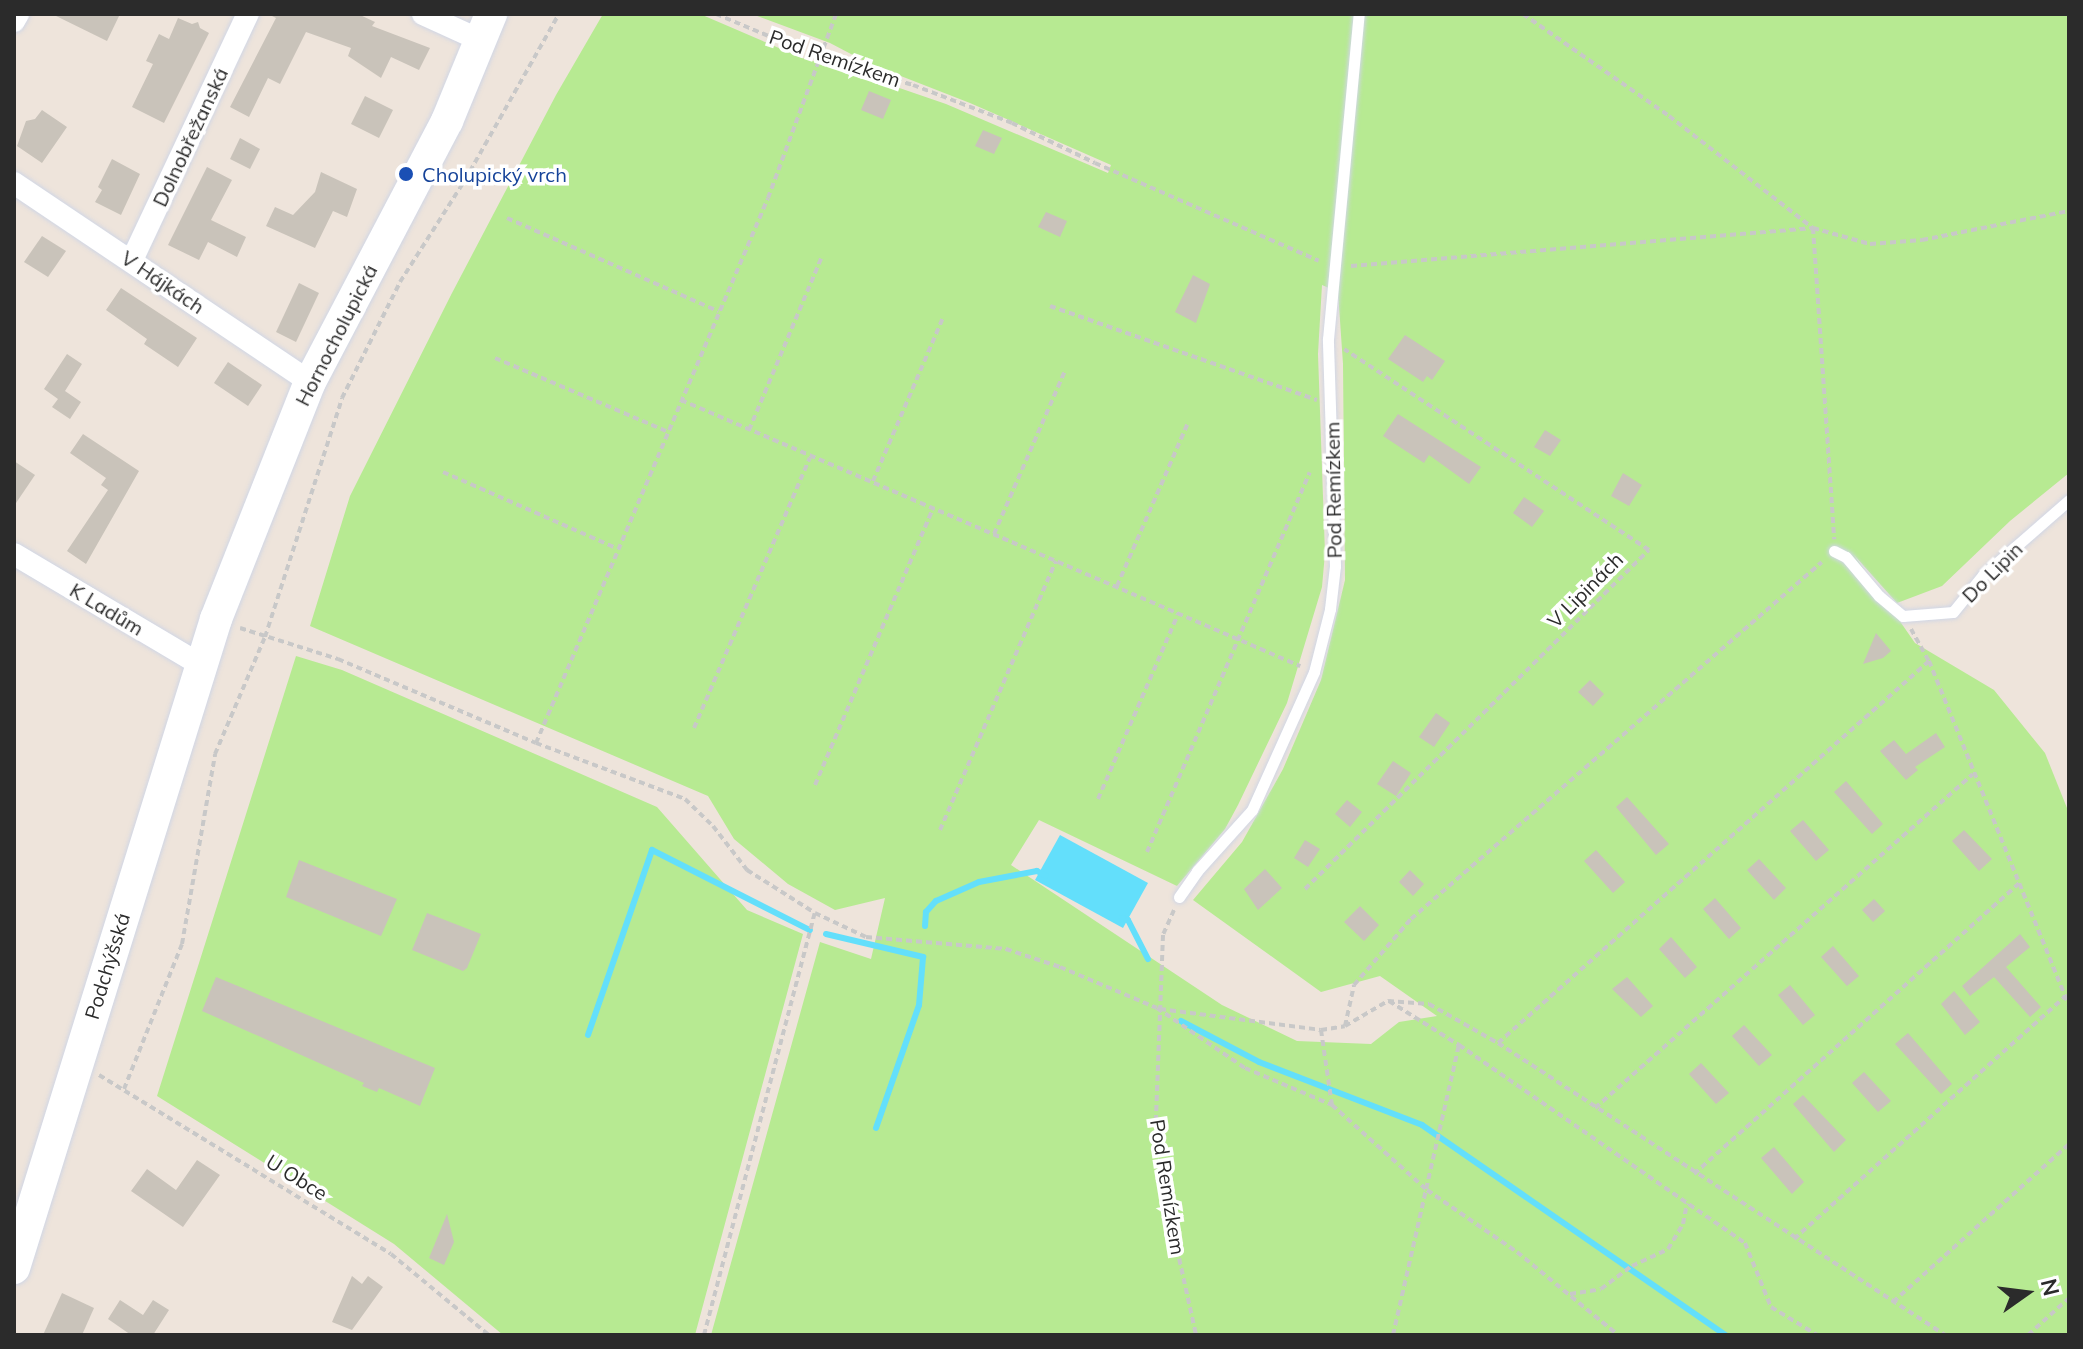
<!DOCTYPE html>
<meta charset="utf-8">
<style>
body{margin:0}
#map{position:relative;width:2083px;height:1349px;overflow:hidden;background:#eee4db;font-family:Mulish,sans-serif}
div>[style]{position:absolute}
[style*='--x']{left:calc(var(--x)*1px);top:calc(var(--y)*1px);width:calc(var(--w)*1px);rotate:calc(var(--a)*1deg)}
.green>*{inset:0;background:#b7ea92}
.water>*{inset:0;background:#63dffb}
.stream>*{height:6px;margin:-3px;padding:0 3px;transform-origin:3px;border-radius:3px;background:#63dffb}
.building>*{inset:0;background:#c9c3ba}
.path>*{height:4px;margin-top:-2px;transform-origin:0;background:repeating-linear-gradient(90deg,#c8c8c8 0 6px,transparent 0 10px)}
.roads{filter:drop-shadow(0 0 2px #d0d6e5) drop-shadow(0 0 2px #d0d6e5)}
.lane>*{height:11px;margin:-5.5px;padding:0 5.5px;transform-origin:5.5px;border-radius:5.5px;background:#fff}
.street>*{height:22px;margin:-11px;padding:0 11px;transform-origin:11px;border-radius:11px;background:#fff}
.secondary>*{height:32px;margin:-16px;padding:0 16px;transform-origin:16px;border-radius:16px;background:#fff}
.dots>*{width:22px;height:22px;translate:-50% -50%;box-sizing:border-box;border:4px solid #fff;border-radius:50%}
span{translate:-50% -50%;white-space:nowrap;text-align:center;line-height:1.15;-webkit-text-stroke:7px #fff;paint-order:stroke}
.street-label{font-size:20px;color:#2b2b2b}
.transit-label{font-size:20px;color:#164399}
.left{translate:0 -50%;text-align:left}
.frame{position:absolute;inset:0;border:16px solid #2b2b2b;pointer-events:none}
.north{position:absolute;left:1987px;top:1253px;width:80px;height:80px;-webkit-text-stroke:6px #fff;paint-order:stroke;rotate:76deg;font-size:22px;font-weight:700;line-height:32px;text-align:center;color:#2b2b2b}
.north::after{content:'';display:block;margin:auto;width:28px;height:36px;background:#2b2b2b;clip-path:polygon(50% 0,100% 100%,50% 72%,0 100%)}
</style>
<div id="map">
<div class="green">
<div style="clip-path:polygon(evenodd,603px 14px,700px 14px,802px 58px,847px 70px,946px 104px,1108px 173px,1111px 165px,970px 103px,870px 64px,830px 43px,752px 14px,2069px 14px,2069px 473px,2010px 521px,1942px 586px,1897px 603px,1854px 555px,1915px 643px,1994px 690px,2045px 753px,2069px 813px,2069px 1335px,711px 1335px,820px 942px,871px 959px,885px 898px,835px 910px,788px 884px,734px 839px,708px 796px,310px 626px,350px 496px,452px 293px,556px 95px,603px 14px,1322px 285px,1338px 292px,1343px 364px,1345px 580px,1321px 680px,1283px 769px,1242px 842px,1193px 900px,1321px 992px,1380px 976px,1437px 1016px,1399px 1022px,1371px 1044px,1297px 1041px,1222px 1005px,1011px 865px,1039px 820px,1177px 886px,1225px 829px,1238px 805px,1287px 703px,1322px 587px,1325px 553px,1318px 354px,1322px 285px)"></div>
<div style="clip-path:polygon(296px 656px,342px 670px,657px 807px,747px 910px,803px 934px,695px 1335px,503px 1335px,394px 1244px,157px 1096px)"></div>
</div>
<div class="water">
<div style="clip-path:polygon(1060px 835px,1148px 883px,1123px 928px,1035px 880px)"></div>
</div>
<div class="stream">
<div style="--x:1122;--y:918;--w:6;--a:18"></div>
<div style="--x:1128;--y:920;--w:44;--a:62.9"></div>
<div style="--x:925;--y:926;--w:14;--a:-86"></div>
<div style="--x:926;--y:912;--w:15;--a:-48"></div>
<div style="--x:936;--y:901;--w:47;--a:-23.8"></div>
<div style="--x:979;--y:882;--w:59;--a:-10.7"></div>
<div style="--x:1037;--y:871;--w:10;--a:29"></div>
<div style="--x:826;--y:934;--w:100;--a:13.3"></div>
<div style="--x:1181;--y:1021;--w:88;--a:27.7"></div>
<div style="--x:1259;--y:1062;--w:175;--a:21.1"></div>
<div style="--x:1422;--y:1125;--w:369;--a:34.7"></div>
<div style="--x:588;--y:1035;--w:196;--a:-70.9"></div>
<div style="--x:652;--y:850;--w:177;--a:26.9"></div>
<div style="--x:876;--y:1128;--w:130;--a:-70.7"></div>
<div style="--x:919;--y:1005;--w:48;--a:-85.2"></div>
</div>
<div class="building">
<div style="clip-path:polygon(52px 14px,120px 14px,107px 41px)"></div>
<div style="clip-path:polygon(268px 14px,358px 14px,375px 22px,372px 26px,430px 48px,419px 70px,391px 57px,381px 78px,348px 56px,351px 48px,306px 32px,280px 84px,268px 78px,249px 117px,230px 107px,276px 18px)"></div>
<div style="clip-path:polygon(178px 18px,192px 24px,198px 22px,200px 28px,209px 33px,164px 123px,132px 107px,153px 64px,146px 61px,159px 34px,169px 39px)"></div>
<div style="clip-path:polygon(869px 91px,891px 100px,883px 119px,861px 110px)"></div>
<div style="clip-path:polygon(365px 96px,393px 110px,379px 138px,351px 124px)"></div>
<div style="clip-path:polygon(42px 110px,67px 127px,42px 163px,17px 146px,26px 121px,35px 119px)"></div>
<div style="clip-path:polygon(983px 130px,1002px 138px,994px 154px,975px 146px)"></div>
<div style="clip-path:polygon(240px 138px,260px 149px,250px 169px,230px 159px)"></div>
<div style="clip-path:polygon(112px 159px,140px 174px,121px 215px,95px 202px,102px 190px,98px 187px)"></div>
<div style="clip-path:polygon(207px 167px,232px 180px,211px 220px,246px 237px,237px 257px,208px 242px,199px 260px,168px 245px)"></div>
<div style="clip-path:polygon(321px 172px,357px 189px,347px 217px,333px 211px,315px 248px,266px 226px,275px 207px,293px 215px,315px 192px)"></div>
<div style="clip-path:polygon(1046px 212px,1067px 221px,1060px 237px,1038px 227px)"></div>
<div style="clip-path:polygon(42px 236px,66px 251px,48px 277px,24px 262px)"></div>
<div style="clip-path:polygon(1193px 275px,1210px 284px,1196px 323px,1175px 312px)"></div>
<div style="clip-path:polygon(299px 283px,319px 293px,296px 342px,276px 332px)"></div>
<div style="clip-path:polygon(121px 288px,197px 338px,178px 367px,144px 344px,147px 339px,106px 310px)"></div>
<div style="clip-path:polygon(1405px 335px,1445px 361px,1432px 380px,1427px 376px,1423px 382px,1388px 359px)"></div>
<div style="clip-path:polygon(67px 354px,82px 364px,65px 391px,81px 402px,70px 419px,52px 407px,58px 399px,44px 389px)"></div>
<div style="clip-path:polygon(228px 362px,262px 385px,248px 406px,214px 383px)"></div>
<div style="clip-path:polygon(1398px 414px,1481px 467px,1469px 484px,1429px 455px,1424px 463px,1383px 436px)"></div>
<div style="clip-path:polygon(1545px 430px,1561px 440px,1550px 456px,1534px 447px)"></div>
<div style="clip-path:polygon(83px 434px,139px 471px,86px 564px,67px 551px,108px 490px,101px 485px,106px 478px,70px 453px)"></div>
<div style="clip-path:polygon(14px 461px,35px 475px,14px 506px)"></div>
<div style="clip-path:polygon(1623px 473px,1642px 485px,1629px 506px,1611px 496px)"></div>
<div style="clip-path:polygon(1524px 497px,1544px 511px,1532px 527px,1513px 513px)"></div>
<div style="clip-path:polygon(1876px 633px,1891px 651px,1883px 658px,1863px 664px)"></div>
<div style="clip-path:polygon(1590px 680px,1604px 694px,1593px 706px,1578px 692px)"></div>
<div style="clip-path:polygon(1436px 713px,1450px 723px,1434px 747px,1419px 737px)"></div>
<div style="clip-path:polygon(1936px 733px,1945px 747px,1915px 767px,1918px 770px,1906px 780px,1880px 751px,1894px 740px,1906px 754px)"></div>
<div style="clip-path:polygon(1393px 761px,1411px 773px,1396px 796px,1377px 784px)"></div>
<div style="clip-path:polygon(1846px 781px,1883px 824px,1872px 834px,1834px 792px)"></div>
<div style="clip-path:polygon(1627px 797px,1669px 844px,1656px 855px,1616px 807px)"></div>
<div style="clip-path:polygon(1347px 800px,1362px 812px,1350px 827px,1335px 814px)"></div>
<div style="clip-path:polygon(1803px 820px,1829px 850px,1816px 861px,1790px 831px)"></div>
<div style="clip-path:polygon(1964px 830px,1992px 859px,1979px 871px,1952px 841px)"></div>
<div style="clip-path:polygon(1305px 840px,1320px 849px,1308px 867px,1294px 858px)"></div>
<div style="clip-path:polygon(1596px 850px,1625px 882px,1613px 893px,1584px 861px)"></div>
<div style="clip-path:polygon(1759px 859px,1786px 888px,1774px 900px,1747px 870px)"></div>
<div style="clip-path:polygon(299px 860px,397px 899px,381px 936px,286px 897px)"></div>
<div style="clip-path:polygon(1265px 869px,1282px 888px,1258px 910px,1244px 889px)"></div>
<div style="clip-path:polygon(1410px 870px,1424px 884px,1413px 896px,1399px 882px)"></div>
<div style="clip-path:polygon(1715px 898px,1741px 928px,1729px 939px,1703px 909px)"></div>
<div style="clip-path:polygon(1874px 899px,1885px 911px,1873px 922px,1862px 910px)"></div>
<div style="clip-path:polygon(1360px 906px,1379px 925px,1364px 941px,1344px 922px)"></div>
<div style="clip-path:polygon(427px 913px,481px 934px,467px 968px,463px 971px,412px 950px)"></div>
<div style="clip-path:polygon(2020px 934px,2030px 947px,2006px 967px,2041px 1007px,2030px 1017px,1994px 977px,1970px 996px,1962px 986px)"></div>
<div style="clip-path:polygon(1671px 937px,1697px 967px,1685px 978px,1659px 949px)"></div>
<div style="clip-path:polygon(1833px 946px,1859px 976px,1847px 986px,1821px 957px)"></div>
<div style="clip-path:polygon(216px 977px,435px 1068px,420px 1106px,379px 1088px,377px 1092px,362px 1086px,364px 1083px,202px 1011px)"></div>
<div style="clip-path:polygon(1627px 977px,1653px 1006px,1641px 1017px,1612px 989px)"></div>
<div style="clip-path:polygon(1790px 985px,1815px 1015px,1803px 1025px,1778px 995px)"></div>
<div style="clip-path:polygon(1954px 991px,1980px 1022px,1965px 1035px,1941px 1004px)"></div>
<div style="clip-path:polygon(1744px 1025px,1772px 1055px,1759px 1066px,1732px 1036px)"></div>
<div style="clip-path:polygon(1908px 1033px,1952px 1084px,1941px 1094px,1895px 1044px)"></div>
<div style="clip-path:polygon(1701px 1063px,1729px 1093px,1716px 1104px,1689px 1074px)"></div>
<div style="clip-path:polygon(1864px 1072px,1891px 1101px,1878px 1112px,1852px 1083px)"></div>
<div style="clip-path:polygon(1803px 1095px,1846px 1140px,1834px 1152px,1793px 1104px)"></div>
<div style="clip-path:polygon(1774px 1147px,1804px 1182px,1792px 1194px,1761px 1158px)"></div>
<div style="clip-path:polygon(197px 1160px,220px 1175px,183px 1227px,131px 1191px,147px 1169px,176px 1190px)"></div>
<div style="clip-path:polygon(447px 1214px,454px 1242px,444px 1265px,429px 1258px)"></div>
<div style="clip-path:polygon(352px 1276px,362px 1284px,368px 1276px,383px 1287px,352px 1330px,332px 1322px)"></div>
<div style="clip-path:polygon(62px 1293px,94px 1308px,82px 1335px,43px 1335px)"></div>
<div style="clip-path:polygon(120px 1300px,143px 1315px,153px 1300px,169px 1310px,153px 1335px,131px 1335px,108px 1319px)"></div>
</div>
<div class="path">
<div style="--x:716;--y:14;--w:112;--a:22.7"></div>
<div style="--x:819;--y:57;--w:98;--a:16.6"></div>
<div style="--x:913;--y:85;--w:106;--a:21"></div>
<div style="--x:1012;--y:123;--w:92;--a:25.7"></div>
<div style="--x:1095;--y:163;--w:244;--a:23.6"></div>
<div style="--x:1523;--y:14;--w:178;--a:34.9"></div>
<div style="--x:1669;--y:116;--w:182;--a:37.9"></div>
<div style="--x:1813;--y:228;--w:312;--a:86.1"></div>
<div style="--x:507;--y:218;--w:231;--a:23.8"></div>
<div style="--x:1351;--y:266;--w:464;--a:-4.7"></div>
<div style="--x:1813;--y:228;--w:59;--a:15.7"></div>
<div style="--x:1870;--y:244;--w:52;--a:-4.4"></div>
<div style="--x:1922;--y:240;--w:150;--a:-11.2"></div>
<div style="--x:1050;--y:306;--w:283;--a:19.4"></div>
<div style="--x:495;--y:358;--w:186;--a:23.1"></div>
<div style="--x:681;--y:400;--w:674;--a:23.25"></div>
<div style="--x:749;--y:430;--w:186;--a:-67.2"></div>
<div style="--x:443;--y:472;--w:189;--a:23.7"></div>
<div style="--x:873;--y:481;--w:177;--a:-66.8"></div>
<div style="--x:994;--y:534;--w:178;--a:-66.5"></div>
<div style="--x:1117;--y:586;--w:176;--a:-66.5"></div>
<div style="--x:240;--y:628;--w:103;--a:17.6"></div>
<div style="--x:338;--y:659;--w:215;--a:23"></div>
<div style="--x:536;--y:743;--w:159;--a:20.6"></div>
<div style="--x:685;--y:799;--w:39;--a:44"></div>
<div style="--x:713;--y:826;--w:56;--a:52.3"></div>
<div style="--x:747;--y:870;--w:80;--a:32.3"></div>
<div style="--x:815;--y:913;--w:56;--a:25.2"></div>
<div style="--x:866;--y:937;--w:141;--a:4.9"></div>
<div style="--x:1006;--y:949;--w:57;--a:18.4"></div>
<div style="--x:1060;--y:967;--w:105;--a:22.9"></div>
<div style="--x:1157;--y:1008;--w:107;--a:34.3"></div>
<div style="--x:1245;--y:1068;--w:95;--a:23"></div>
<div style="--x:1332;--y:1105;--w:127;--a:41.8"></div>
<div style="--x:1427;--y:1190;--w:109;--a:34.6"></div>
<div style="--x:1517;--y:1252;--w:131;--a:39.4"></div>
<div style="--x:1911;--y:629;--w:37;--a:61"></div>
<div style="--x:1929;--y:661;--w:372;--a:67.9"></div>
<div style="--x:694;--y:728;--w:294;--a:-66.8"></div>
<div style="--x:536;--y:743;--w:592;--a:-66.94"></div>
<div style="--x:768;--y:198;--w:196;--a:-69.7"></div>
<div style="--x:815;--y:785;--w:301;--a:-66.9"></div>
<div style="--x:1098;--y:799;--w:202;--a:-66.6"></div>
<div style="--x:940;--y:830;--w:293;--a:-66.7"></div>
<div style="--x:1147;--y:852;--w:413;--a:-66.8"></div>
<div style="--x:1305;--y:889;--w:483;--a:-44.6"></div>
<div style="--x:1649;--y:550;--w:365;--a:-146.6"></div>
<div style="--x:1174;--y:910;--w:27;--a:114"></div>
<div style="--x:1163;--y:935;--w:186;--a:92.2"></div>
<div style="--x:1156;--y:1121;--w:130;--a:80.7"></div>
<div style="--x:1177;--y:1249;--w:88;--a:77.5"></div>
<div style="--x:1389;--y:1001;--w:83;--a:32.2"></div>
<div style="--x:1459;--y:1045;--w:348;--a:34.7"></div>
<div style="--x:1745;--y:1243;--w:69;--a:67.9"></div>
<div style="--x:1771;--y:1307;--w:54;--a:31.3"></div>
<div style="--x:1160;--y:1009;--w:162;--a:7.4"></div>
<div style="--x:1321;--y:1030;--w:24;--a:-9"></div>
<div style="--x:1345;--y:1026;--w:50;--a:-30.2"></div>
<div style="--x:1388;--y:1001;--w:41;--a:4.2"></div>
<div style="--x:1429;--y:1004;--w:79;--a:29.5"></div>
<div style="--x:1498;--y:1043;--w:534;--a:33.15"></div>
<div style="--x:1345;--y:1026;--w:42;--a:-77.6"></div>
<div style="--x:1354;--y:985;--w:87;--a:-49.2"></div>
<div style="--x:1411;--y:919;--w:544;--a:-40.98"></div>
<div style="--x:1321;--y:1030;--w:76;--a:81.7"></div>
<div style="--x:1498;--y:1043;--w:576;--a:-41.55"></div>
<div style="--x:99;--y:1075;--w:342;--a:31.5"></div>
<div style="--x:391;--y:1254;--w:127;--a:39.6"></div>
<div style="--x:124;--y:1089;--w:156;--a:-68.2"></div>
<div style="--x:182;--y:944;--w:193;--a:-80.1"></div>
<div style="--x:215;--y:754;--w:127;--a:-66.9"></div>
<div style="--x:265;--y:637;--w:251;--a:-72.1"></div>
<div style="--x:342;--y:398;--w:130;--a:-63.4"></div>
<div style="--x:400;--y:282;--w:121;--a:-57.5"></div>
<div style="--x:465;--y:180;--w:191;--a:-60.5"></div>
<div style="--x:1595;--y:1108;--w:504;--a:-41.46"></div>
<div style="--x:1694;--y:1174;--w:438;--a:-41.8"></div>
<div style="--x:1794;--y:1239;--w:363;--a:-41.8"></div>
<div style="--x:1570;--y:1294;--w:31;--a:-9"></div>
<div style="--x:1601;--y:1289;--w:39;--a:-37"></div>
<div style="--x:1632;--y:1266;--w:40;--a:-25"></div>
<div style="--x:1668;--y:1249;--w:29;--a:-59"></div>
<div style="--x:1683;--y:1224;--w:21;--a:-79"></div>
<div style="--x:1893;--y:1302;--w:237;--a:-41.9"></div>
<div style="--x:704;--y:1335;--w:436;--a:-75.3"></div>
<div style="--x:1393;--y:1335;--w:297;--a:-77.2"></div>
<div style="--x:2028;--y:1335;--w:55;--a:-42.1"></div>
</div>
<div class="roads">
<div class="lane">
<div style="--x:1834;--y:551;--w:13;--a:27"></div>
<div style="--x:1846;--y:557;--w:51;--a:49.8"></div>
<div style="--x:1879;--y:596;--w:31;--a:40"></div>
<div style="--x:1903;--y:616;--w:50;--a:-4.6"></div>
<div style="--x:1953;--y:612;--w:48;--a:-51"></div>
<div style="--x:1983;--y:575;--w:114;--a:-41.1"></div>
<div style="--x:1179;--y:897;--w:32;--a:-55"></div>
<div style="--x:1197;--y:871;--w:82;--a:-48"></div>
<div style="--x:1252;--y:810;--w:151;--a:-65.8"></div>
<div style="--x:1314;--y:672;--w:65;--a:-75.7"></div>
<div style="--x:1330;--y:609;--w:43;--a:-83.4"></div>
<div style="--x:1335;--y:566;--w:227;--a:-91.8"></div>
<div style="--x:1328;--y:339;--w:326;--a:-84.6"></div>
</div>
<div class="street">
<div style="--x:423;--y:14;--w:63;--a:24.5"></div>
<div style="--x:14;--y:21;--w:8;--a:-60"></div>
<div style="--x:14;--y:183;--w:357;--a:33.9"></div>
<div style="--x:132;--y:260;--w:272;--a:-64.8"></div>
<div style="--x:14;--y:554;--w:217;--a:30.7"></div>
</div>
<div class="secondary">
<div style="--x:14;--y:1268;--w:680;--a:-72.71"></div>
<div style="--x:216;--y:619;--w:255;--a:-68.4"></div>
<div style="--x:310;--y:382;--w:295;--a:-62.3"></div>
<div style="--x:447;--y:121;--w:116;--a:-67.6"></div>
</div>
</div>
<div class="dots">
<div style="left:406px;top:174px;background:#1a4fb4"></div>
</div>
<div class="street-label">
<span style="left:835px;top:58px;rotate:19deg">Pod Remízkem</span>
<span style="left:190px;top:137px;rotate:-65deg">Dolnobřežanská</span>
<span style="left:163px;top:282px;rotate:34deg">V Hájkách</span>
<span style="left:336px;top:335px;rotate:-63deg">Hornocholupická</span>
<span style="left:1333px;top:490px;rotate:-91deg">Pod Remízkem</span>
<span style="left:1992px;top:572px;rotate:-45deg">Do Lipin</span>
<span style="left:1585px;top:590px;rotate:-45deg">V Lipinách</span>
<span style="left:107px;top:609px;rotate:31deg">K Ladům</span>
<span style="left:107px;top:966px;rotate:-73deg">Podchýšská</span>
<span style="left:297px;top:1177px;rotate:32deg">U Obce</span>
<span style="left:1168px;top:1187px;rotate:81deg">Pod Remízkem</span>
</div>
<div class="transit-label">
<span class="left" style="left:422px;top:174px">Cholupický vrch</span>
</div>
<div class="frame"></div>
<div class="north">N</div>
</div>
